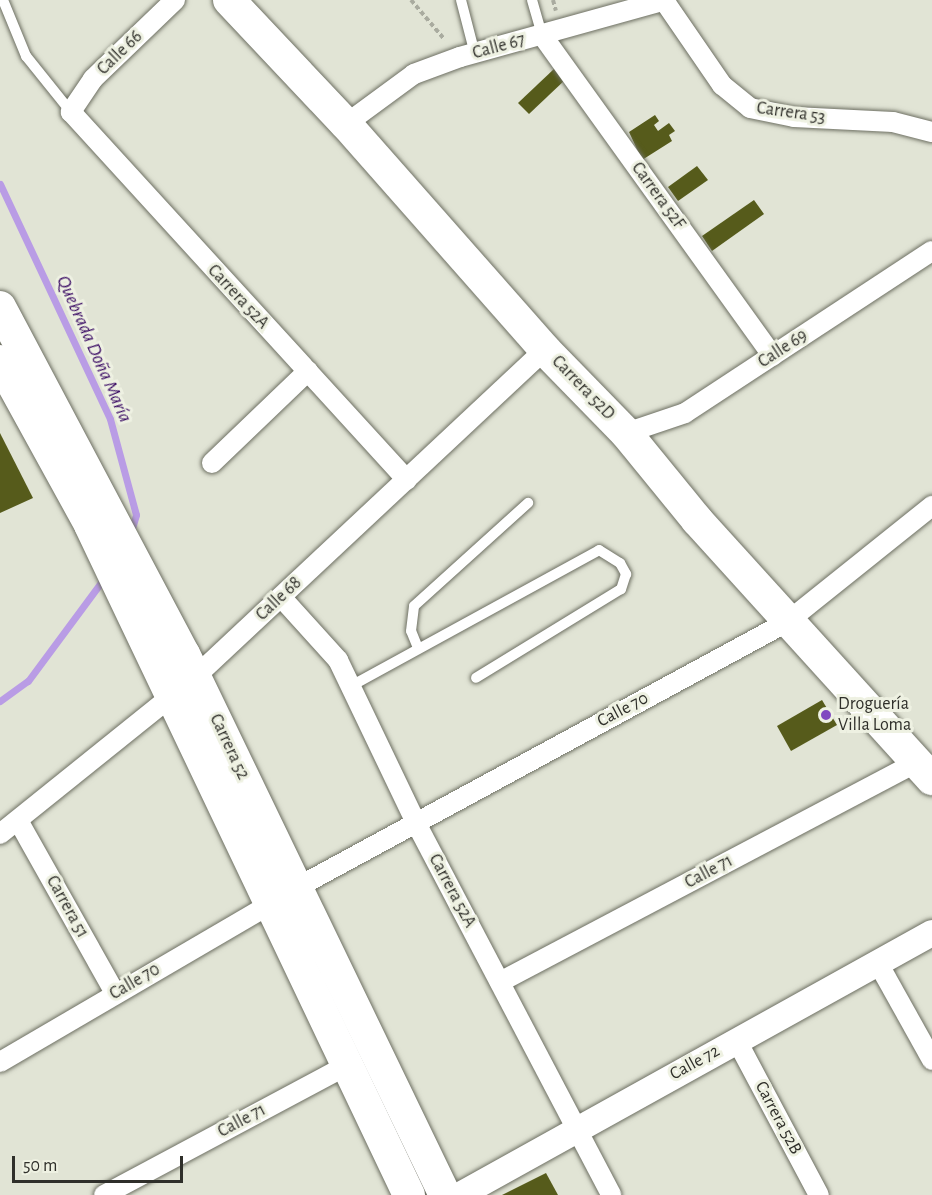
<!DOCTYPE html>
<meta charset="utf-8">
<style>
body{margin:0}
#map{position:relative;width:932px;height:1195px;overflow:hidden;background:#e1e4d5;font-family:"Alegreya Sans",sans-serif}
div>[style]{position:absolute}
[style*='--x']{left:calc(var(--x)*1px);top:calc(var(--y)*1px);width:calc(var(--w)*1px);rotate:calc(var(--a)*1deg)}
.stream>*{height:7px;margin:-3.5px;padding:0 3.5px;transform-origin:3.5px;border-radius:3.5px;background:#b99ce5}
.building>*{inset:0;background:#565b1b}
.path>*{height:4px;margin-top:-2px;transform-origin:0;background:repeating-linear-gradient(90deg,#a9ab9f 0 4.5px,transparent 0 7.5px)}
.roads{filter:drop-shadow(0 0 2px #6d6f62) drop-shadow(0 0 2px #6d6f62)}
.service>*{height:10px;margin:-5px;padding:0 5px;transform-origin:5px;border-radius:5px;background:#fff}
.minor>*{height:20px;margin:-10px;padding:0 10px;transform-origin:10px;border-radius:10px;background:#fff}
.tertiary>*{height:26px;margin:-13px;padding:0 13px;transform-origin:13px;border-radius:13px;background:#fff}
.primary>*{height:32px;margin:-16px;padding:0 16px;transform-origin:16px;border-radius:16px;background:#fff}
.dots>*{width:16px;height:16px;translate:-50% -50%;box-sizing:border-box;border:3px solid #eef1e2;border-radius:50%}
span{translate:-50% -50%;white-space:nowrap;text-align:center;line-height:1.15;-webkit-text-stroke:6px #eef1e2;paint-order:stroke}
.street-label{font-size:18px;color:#2f2f2a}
.poi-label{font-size:18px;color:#2f2f2a}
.left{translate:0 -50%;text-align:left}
.water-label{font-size:20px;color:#3d0f66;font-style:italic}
.scale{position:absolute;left:12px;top:1156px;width:171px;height:27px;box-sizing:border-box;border:3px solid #2f2f2a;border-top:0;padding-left:8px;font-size:18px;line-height:21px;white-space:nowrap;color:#2f2f2a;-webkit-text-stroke:4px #eef1e2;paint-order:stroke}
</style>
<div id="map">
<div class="stream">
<div style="--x:0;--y:184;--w:259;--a:64.9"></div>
<div style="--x:110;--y:419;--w:99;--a:74.8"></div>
<div style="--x:136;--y:515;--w:17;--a:107"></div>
<div style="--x:0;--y:701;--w:34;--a:-36"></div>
<div style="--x:28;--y:681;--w:129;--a:-53.5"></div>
</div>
<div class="building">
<div style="clip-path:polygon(555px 68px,566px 79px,529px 114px,518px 103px)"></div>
<div style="clip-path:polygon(655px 115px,659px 121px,654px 125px,658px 131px,669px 123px,675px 131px,669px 135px,672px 141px,642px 160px,629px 132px)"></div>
<div style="clip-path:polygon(697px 166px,708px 180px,678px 201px,668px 187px)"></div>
<div style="clip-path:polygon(754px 200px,764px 214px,712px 251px,702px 236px)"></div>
<div style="clip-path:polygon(0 433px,33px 498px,0 513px)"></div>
<div style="clip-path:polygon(822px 700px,837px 725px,791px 751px,777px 726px)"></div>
<div style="clip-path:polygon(546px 1173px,558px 1195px,502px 1195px)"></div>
</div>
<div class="path">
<div style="--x:411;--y:0;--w:52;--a:49.6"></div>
<div style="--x:553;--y:0;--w:11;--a:75"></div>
</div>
<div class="roads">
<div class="service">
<div style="--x:3;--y:0;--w:61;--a:67.7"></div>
<div style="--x:26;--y:56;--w:72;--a:51.2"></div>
<div style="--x:461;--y:0;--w:56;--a:75.5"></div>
<div style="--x:532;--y:0;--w:36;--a:74"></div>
<div style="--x:418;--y:648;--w:18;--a:-112"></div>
<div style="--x:411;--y:631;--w:25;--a:-83"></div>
<div style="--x:414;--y:606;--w:154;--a:-42.1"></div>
<div style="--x:351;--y:686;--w:283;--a:-28.7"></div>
<div style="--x:599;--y:550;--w:25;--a:32"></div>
<div style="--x:620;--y:563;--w:13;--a:61"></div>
<div style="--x:626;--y:574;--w:16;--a:108"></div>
<div style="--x:621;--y:589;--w:170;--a:148.5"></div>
</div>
<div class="minor">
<div style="--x:175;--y:0;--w:114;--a:136.1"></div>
<div style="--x:93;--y:79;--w:40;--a:124"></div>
<div style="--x:71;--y:112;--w:498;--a:47.6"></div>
<div style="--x:665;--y:2;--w:101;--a:55.5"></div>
<div style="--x:722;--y:85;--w:36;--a:39"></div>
<div style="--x:750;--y:108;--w:45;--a:11.6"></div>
<div style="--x:794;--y:117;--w:99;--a:2.9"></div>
<div style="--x:893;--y:122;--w:40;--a:14.4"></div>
<div style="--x:542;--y:35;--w:395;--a:54.3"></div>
<div style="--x:346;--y:124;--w:84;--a:-36.3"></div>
<div style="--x:414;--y:74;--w:49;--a:-20.3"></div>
<div style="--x:460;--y:57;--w:214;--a:-15.5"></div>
<div style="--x:626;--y:433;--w:62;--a:-18.7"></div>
<div style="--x:685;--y:413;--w:295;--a:-33.3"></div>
<div style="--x:212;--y:463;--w:133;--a:-43.8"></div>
<div style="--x:281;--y:597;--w:85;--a:47.9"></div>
<div style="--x:338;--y:660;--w:181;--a:64.4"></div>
<div style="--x:416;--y:823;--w:420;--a:62.3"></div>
<div style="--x:19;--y:822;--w:196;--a:60.7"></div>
<div style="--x:0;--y:834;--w:250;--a:-38.8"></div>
<div style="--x:195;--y:677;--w:479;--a:-43.1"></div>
<div style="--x:296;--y:888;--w:558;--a:-28.45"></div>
<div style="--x:787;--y:622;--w:186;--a:-38.7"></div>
<div style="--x:878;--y:963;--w:111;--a:60.9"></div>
<div style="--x:500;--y:982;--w:471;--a:-27.8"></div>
<div style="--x:737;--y:1041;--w:174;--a:62"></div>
<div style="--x:0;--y:1062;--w:313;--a:-30.3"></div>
<div style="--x:104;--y:1195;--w:278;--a:-28.1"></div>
</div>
<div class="tertiary">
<div style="--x:460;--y:1195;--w:540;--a:-29.03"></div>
</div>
<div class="primary">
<div style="--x:229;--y:0;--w:170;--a:46.7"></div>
<div style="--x:346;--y:124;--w:301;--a:48.6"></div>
<div style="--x:545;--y:350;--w:116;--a:45.7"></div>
<div style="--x:626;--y:433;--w:112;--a:50.8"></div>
<div style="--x:697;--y:520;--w:350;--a:47.8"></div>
<div style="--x:0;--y:307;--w:393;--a:62.1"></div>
<div style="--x:184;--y:654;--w:601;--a:64.25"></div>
<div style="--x:0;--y:361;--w:187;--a:61.2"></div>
<div style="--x:90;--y:525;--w:742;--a:64.54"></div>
</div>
</div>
<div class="dots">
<div style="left:826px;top:715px;background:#8149c0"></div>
</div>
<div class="street-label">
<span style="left:499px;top:47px;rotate:-15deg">Calle 67</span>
<span style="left:120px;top:53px;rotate:-44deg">Calle 66</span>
<span style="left:791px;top:113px;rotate:8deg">Carrera 53</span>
<span style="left:658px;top:196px;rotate:54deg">Carrera 52F</span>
<span style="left:238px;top:297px;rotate:47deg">Carrera 52A</span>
<span style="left:783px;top:349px;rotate:-33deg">Calle 69</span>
<span style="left:583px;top:388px;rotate:46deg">Carrera 52D</span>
<span style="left:279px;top:599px;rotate:-43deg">Calle 68</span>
<span style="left:623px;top:710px;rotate:-28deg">Calle 70</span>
<span style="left:229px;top:747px;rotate:65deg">Carrera 52</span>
<span style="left:709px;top:872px;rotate:-28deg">Calle 71</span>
<span style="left:452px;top:891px;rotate:62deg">Carrera 52A</span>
<span style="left:67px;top:907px;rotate:61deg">Carrera 51</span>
<span style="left:135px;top:982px;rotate:-30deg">Calle 70</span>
<span style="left:695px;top:1063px;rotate:-29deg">Calle 72</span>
<span style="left:778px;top:1118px;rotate:62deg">Carrera 52B</span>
<span style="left:242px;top:1121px;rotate:-28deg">Calle 71</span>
</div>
<div class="poi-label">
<span class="left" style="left:838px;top:715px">Droguería<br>Villa Loma</span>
</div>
<div class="water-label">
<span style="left:94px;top:349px;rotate:66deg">Quebrada Doña María</span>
</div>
<div class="scale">50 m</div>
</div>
